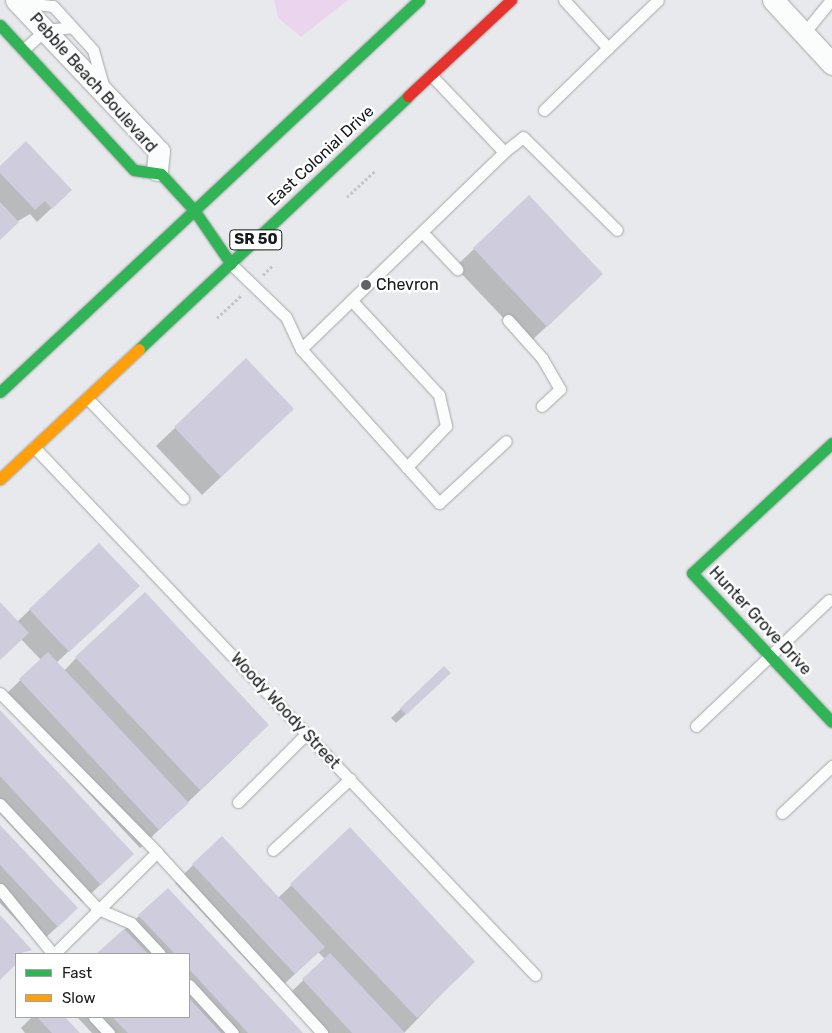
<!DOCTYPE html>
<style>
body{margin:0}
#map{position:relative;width:832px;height:1033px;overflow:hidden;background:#e7e9ec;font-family:Rubik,sans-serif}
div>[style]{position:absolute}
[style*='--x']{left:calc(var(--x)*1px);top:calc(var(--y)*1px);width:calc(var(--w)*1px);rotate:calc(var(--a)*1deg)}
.green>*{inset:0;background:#ebd5ee}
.shadow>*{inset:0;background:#0003}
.building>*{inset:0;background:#cfccdd}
.path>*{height:3px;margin-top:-1.5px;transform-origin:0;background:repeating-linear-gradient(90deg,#c6c6c7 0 2.5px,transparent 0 5px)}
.roads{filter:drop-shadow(0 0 1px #a5a6a8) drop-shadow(0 0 1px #a5a6a8)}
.lane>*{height:11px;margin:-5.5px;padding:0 5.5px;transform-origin:5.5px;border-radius:5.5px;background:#fbfcfc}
.street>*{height:21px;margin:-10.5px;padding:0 10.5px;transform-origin:10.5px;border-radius:10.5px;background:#fbfcfc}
.fast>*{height:11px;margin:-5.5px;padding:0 5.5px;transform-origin:5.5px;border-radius:5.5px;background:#30b455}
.slow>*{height:11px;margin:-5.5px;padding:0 5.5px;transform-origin:5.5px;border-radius:5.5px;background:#ff9f0a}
.jam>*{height:11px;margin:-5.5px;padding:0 5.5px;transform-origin:5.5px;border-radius:5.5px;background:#e5322d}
.dots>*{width:14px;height:14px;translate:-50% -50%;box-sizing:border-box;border:2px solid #fff;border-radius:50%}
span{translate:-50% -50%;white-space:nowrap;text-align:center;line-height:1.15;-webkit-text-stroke:5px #fff;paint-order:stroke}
.shield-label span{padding:1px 4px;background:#fff;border:1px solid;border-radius:4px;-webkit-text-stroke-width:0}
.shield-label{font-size:15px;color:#18191c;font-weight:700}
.street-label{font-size:16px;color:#18191c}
.poi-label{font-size:16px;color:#18191c}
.left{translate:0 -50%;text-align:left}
.legend{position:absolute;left:15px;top:953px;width:175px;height:65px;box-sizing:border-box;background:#fff;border:1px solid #a3a3a4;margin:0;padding:6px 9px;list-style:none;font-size:15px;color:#18191c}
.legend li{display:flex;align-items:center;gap:10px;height:25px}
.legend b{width:25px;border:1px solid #a3a3a4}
</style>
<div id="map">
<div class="green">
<div style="clip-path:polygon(274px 0,348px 0,301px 37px,278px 18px)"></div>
</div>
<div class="shadow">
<div style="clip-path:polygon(0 167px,56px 204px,37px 222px,30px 214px,18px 221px,0 239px)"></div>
<div style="clip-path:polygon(529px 197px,583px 292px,528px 344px,455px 267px)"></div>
<div style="clip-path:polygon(246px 360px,274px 427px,202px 495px,156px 446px)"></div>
<div style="clip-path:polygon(99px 544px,120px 604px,56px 663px,64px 671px,76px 658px,249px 744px,140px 848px,1px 699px,41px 660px,21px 639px,0 659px,0 604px,17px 622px)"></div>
<div style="clip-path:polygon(444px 668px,440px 683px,396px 723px,391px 718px)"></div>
<div style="clip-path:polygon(0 713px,114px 872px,82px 902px,0 814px)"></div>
<div style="clip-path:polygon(0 826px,58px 926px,39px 944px,0 903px)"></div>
<div style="clip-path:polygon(350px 829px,455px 980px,404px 1033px,316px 1033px,284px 999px,325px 959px,318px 952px,276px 992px,175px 883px,193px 865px,278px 898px)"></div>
<div style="clip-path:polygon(139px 916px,302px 1033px,92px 1033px,77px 1017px,189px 1017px,189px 954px,98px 954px)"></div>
<div style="clip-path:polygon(0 917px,30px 950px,16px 954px,16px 964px,0 979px)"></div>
<div style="clip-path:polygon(32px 1017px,63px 1017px,78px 1033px,25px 1033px,21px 1028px)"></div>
</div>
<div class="building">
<div style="clip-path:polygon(26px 141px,72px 190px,52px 209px,45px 201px,35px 210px,0 173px,0 166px)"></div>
<div style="clip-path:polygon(529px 195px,603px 274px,547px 327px,473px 248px)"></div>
<div style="clip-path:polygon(0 202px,19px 222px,0 240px)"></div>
<div style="clip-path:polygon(246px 358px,294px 409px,221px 477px,174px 427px)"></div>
<div style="clip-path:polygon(99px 543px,140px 586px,69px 652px,29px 609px)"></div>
<div style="clip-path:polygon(145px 592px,269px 725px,200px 790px,75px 657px)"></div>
<div style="clip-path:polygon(0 602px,29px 633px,0 660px)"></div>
<div style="clip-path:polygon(48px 652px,189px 803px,159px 830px,19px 679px)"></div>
<div style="clip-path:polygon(444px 666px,451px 673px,406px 715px,400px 708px)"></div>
<div style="clip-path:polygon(0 710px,134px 854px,101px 885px,0 776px)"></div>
<div style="clip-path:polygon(0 825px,78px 908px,58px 927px,0 865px)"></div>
<div style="clip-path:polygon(350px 827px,475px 962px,417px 1018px,290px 884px)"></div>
<div style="clip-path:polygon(222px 836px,325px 947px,295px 974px,192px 864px)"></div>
<div style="clip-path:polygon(168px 888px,303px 1033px,248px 1033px,189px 969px,189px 954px,175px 954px,138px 915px)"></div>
<div style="clip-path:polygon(0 915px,32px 950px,16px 954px,16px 964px,0 980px)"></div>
<div style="clip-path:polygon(124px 929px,148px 954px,96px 954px)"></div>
<div style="clip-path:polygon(330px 953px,405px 1033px,352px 1033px,302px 979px)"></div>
<div style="clip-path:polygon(189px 998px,221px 1033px,128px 1033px,112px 1017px,189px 1017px)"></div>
<div style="clip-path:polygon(37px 1017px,65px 1017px,80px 1033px,52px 1033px)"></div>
</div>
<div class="path">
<div style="--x:347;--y:197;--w:40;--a:-43"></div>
<div style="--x:263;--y:275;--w:14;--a:-45"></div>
<div style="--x:217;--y:318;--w:34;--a:-43"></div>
</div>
<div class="roads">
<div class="lane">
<div style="--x:19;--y:2;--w:34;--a:7"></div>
<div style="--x:53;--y:6;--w:59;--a:47.7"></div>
<div style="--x:93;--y:50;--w:37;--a:74"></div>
<div style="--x:804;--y:33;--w:43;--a:-50.7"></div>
<div style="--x:608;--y:48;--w:69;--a:-43.8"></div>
<div style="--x:23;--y:50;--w:30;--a:-42"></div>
<div style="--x:45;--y:30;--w:27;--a:-6"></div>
<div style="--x:431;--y:75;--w:106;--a:46.5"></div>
<div style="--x:504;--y:152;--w:24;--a:-38"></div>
<div style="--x:523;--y:137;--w:132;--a:44.7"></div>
<div style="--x:544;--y:110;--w:89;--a:-44.1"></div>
<div style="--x:608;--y:48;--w:65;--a:-132.5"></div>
<div style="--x:423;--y:233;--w:50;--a:46.6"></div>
<div style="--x:231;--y:264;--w:76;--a:43.9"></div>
<div style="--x:286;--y:317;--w:35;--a:65"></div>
<div style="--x:301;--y:349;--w:207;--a:48.1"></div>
<div style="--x:439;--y:503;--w:91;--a:-42.8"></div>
<div style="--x:353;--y:302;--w:127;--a:47.2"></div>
<div style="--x:439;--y:395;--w:32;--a:77"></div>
<div style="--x:446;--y:426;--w:57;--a:133.6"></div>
<div style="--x:508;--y:320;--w:51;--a:48.2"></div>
<div style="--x:542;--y:358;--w:36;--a:60"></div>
<div style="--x:560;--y:389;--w:25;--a:137"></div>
<div style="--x:301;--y:349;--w:283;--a:-44.1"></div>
<div style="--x:87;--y:398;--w:139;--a:46.2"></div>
<div style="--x:34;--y:447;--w:728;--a:46.5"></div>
<div style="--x:0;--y:693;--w:214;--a:45.4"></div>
<div style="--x:150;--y:845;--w:255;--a:47.5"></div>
<div style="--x:696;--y:726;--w:183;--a:-43.5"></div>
<div style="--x:238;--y:802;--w:96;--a:-45"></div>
<div style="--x:0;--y:804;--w:144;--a:47"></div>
<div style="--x:98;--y:909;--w:36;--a:23"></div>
<div style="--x:131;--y:923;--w:42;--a:46.9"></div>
<div style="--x:782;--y:813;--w:69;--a:-43.2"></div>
<div style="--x:273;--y:850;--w:105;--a:-42.7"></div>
<div style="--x:0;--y:889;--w:84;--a:50.8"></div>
<div style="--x:54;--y:954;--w:145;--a:-44.7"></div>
<div style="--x:189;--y:985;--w:65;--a:47.5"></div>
<div style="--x:94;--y:1017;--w:22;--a:47"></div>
</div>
<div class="street">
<div style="--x:16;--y:0;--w:208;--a:46.6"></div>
<div style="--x:159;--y:151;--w:19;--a:96"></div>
<div style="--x:773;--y:0;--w:87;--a:47.3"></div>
</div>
<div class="fast">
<div style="--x:0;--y:25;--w:197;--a:47.3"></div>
<div style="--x:134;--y:170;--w:27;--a:8"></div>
<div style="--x:161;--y:174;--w:49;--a:47.5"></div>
<div style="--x:194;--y:210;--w:65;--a:55.6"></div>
<div style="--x:139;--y:349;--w:369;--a:-43.2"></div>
<div style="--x:0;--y:392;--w:574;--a:-43.09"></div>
<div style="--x:832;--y:443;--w:191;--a:137.1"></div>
<div style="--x:692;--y:573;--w:204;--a:46.8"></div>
</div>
<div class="slow">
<div style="--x:0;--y:479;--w:190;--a:-43.1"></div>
</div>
<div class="jam">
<div style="--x:408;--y:96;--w:141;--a:-43"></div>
</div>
</div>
<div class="dots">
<div style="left:366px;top:285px;background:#606265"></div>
</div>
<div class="shield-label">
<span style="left:256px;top:240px">SR 50</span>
</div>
<div class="street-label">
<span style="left:93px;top:83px;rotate:48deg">Pebble Beach Boulevard</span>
<span style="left:321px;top:156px;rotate:-43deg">East Colonial Drive</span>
<span style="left:760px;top:621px;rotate:47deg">Hunter Grove Drive</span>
<span style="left:285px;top:711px;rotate:47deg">Woody Woody Street</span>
</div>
<div class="poi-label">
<span class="left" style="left:376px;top:285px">Chevron</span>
</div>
<ul class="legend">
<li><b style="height:6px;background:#30b455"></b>Fast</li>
<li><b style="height:6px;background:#ff9f0a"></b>Slow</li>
</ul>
</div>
